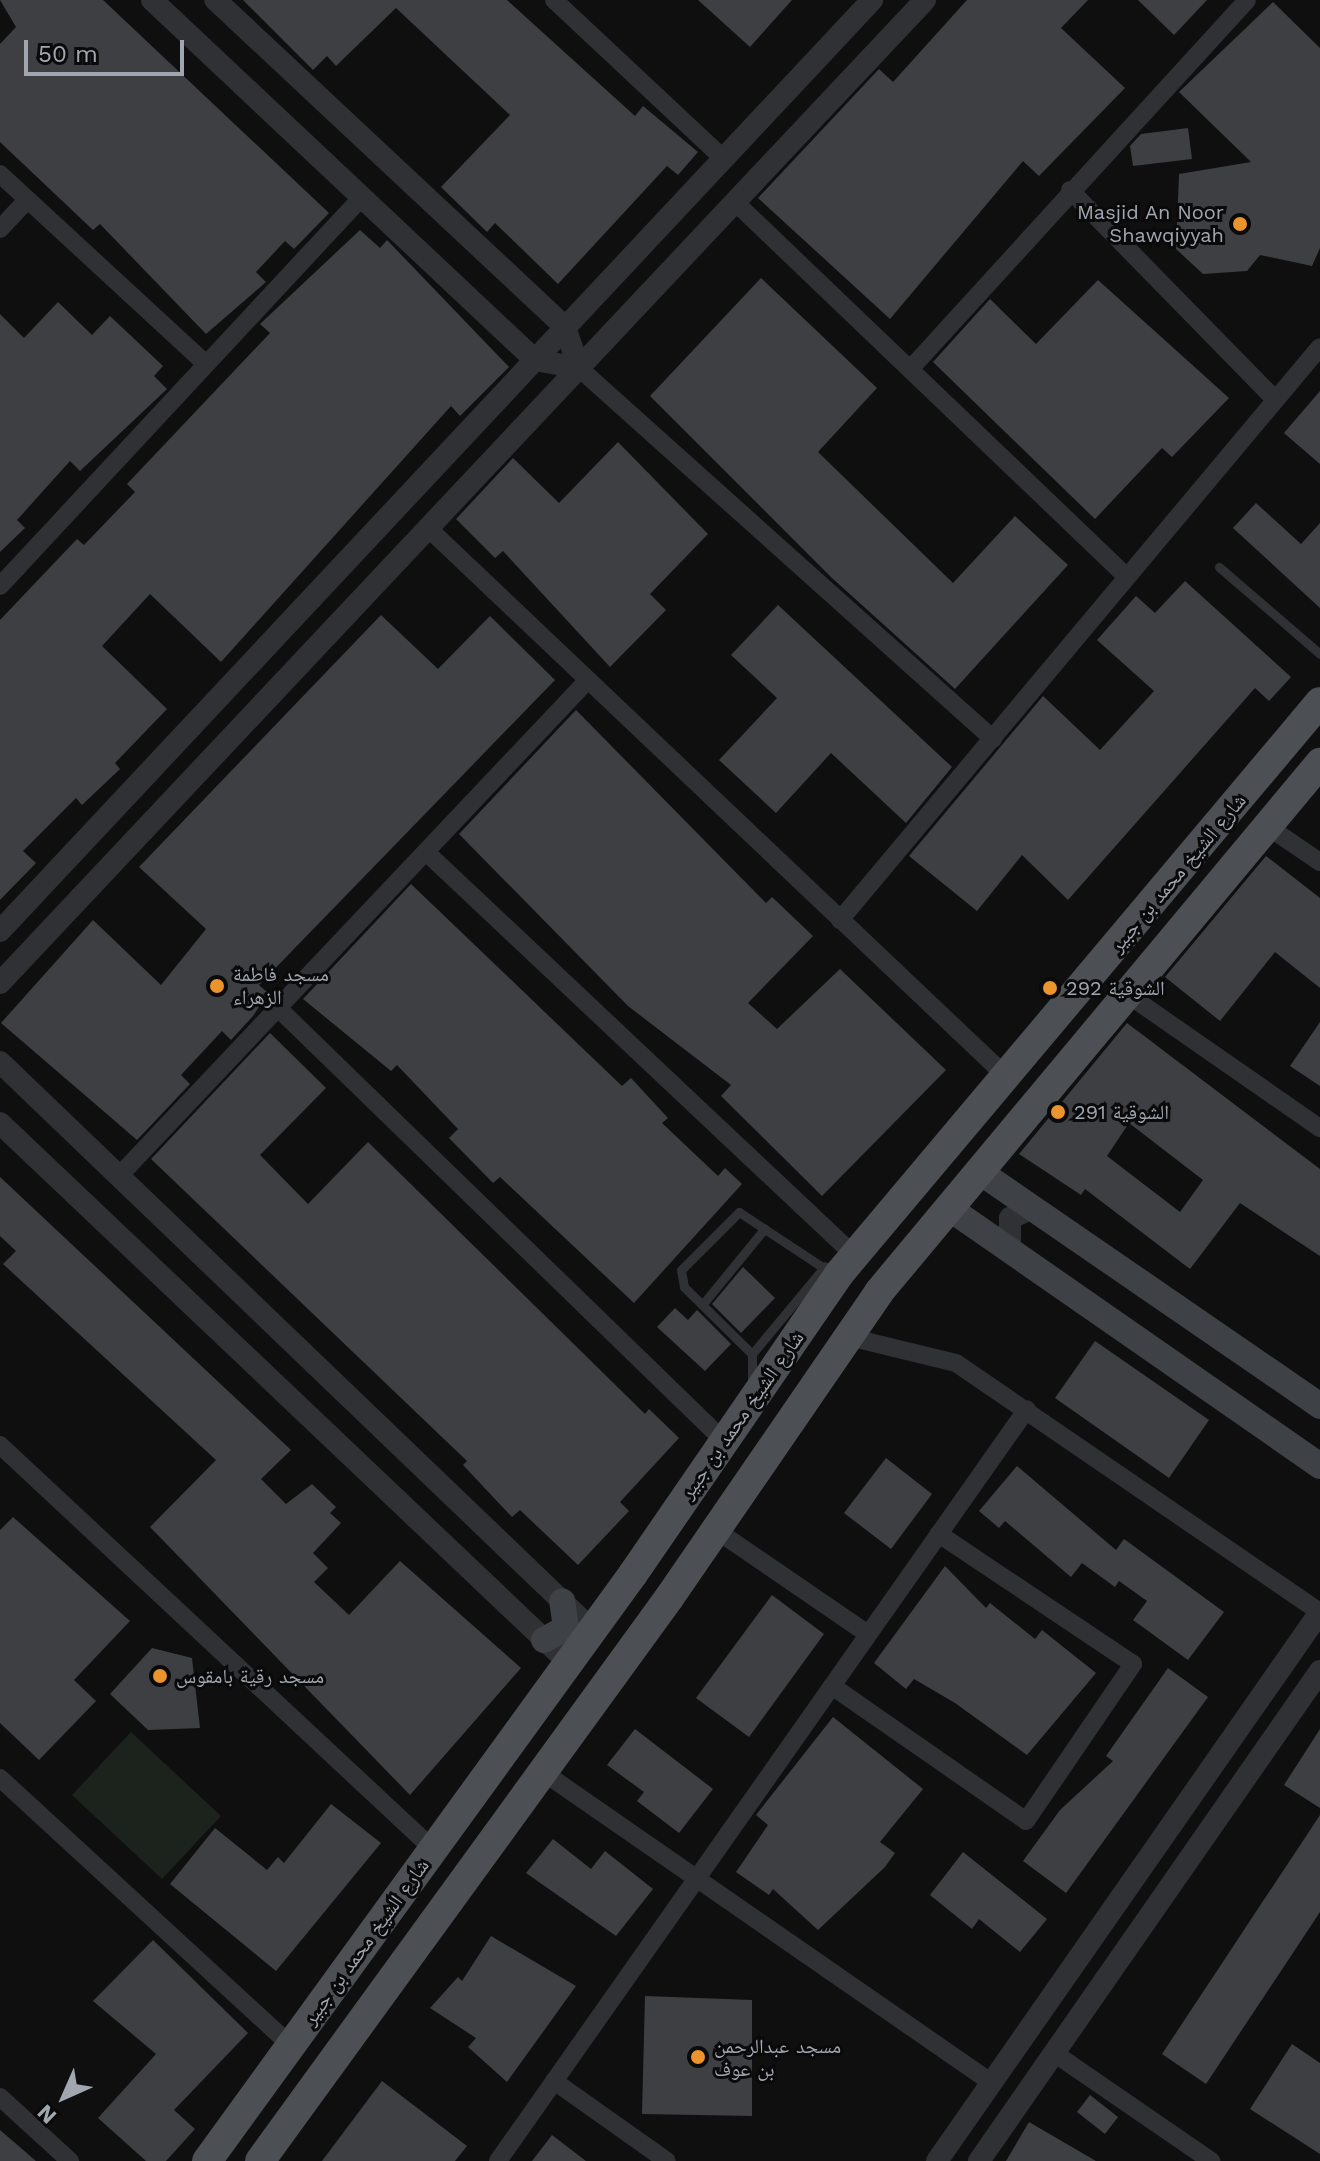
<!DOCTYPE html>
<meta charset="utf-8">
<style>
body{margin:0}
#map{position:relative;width:1320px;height:2161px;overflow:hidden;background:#0f0f10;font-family:"Work Sans","Noto Naskh Arabic",sans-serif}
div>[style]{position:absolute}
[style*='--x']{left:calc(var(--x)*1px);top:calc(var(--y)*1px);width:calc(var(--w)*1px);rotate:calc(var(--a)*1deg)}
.green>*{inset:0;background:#1c231c}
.building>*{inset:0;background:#3e3f43}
.service>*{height:9px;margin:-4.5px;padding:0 4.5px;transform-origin:4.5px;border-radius:4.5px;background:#303135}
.minor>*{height:18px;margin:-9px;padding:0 9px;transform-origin:9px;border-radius:9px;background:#303135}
.tertiary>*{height:22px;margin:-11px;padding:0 11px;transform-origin:11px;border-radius:11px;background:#303135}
.secondary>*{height:26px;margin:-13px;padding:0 13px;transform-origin:13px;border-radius:13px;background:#3e4145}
.primary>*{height:30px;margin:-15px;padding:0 15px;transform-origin:15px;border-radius:15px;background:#4c4f54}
.dots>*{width:22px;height:22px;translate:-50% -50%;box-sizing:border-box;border:4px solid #0a0a0b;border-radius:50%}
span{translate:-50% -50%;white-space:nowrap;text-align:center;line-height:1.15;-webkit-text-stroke:6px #0a0a0b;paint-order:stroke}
.poi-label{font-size:20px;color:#a0a7b1}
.right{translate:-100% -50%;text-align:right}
.left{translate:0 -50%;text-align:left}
.street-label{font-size:20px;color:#a0a7b1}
.north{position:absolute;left:24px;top:2057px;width:80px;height:80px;-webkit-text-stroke:6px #0a0a0b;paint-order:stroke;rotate:225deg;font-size:22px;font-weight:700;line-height:32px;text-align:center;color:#a0a7b1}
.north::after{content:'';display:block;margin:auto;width:28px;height:36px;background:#a0a7b1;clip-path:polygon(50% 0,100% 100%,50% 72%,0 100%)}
.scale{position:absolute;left:24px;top:40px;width:160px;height:36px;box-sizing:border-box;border:4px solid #a0a7b1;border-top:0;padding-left:10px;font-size:24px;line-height:28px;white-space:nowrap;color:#a0a7b1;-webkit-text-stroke:6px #0a0a0b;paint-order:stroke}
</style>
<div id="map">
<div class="green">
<div style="clip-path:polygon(131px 1732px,221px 1816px,162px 1879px,72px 1795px)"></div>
</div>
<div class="building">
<div style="clip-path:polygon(0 0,103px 0,329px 213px,294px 249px,285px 241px,256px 272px,266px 282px,206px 334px,100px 224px,93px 230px,0 142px,0 44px,16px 27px)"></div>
<div style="clip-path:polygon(243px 0,507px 0,635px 116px,643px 106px,698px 152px,678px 175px,667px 166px,558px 284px,495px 223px,487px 232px,441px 187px,510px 115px,396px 8px,336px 66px,327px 56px,313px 70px)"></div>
<div style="clip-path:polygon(698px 0,792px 0,750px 47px)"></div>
<div style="clip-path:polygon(967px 0,1088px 0,1061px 28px,1125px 88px,1039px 176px,1023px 161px,890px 319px,758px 198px,879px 69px,893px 82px)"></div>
<div style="clip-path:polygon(1138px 0,1207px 0,1174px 35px)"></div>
<div style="clip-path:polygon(1273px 2px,1320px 48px,1320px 248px,1312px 266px,1260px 255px,1247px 271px,1203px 274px,1176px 249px,1179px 174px,1251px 162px,1179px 92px)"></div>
<div style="clip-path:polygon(1188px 128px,1192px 159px,1133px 166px,1130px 146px,1141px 134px)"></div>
<div style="clip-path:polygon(360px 230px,380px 248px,387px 240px,509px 367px,460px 416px,451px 406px,221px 662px,150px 594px,102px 646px,167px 709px,115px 763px,120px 769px,82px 805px,76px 798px,23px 851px,36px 863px,0 900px,0 620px,77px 539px,84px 545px,135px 492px,127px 484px,270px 333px,260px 324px)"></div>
<div style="clip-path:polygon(761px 278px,877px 388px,818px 452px,953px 583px,1015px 516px,1068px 565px,955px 689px,832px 578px,650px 396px)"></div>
<div style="clip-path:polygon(1098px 280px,1229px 398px,1172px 457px,1162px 448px,1095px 519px,933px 362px,990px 299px,1036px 344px)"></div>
<div style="clip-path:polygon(58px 302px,92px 335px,110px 316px,163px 366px,154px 376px,167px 389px,80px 471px,70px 461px,17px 520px,25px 528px,0 552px,0 314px,24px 338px)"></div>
<div style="clip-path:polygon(1320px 391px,1320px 464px,1284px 433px)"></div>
<div style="clip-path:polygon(618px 442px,708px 534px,650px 594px,666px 610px,610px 667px,503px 551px,495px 558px,456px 519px,513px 458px,559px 503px)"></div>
<div style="clip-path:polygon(1256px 503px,1301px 544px,1320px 523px,1320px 608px,1233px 528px)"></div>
<div style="clip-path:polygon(1185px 581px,1291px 677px,1269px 701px,1255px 688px,1068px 900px,1022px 855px,977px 911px,909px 856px,1043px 696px,1100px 750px,1154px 691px,1097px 640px,1136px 596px,1155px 613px)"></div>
<div style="clip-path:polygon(778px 605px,952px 767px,906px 823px,831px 753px,776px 813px,719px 760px,777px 698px,731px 655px)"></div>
<div style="clip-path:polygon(381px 615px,438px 669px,490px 616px,555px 680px,259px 985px,268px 993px,253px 1016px,231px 1040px,222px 1031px,181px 1075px,190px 1084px,137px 1140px,1px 1023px,93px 920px,161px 985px,206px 929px,139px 867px)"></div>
<div style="clip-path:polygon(576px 710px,766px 903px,772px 897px,813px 936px,748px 1003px,777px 1029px,840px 969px,946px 1070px,822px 1196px,721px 1096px,731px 1085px,628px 1006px,459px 834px)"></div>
<div style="clip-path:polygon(1266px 856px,1320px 898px,1320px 988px,1275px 952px,1220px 1021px,1165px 977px)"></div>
<div style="clip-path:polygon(411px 884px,622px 1086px,631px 1078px,668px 1118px,662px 1123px,718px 1176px,725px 1168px,742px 1184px,634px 1303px,500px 1177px,493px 1183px,449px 1138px,458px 1129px,397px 1065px,391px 1071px,303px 999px)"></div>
<div style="clip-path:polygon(1320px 1022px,1320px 1086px,1290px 1066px)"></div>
<div style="clip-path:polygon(evenodd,1127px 1023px,1320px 1169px,1320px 1256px,1240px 1203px,1190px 1269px,1085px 1189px,1081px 1195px,1019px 1154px,1127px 1023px,1129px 1123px,1203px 1180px,1180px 1212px,1107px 1156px,1129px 1123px)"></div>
<div style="clip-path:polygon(270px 1033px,326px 1088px,260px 1155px,308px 1204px,368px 1142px,645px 1414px,649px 1409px,679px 1438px,620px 1502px,629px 1511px,578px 1565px,520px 1510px,512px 1517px,463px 1465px,467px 1461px,151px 1159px)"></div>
<div style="clip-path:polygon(0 1177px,291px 1450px,261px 1479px,286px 1504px,312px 1484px,336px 1507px,330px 1513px,341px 1523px,313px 1553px,328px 1568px,314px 1582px,349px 1615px,400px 1561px,521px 1668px,410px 1795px,150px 1527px,216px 1460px,3px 1264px,16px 1251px,0 1236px)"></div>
<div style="clip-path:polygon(743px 1267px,775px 1298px,741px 1333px,712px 1304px)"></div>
<div style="clip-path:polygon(675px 1308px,688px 1320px,697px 1310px,731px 1344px,705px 1371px,657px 1327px)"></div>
<div style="clip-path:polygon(1095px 1341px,1209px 1420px,1169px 1478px,1055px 1398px)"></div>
<div style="clip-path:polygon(886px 1458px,932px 1494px,891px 1549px,844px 1513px)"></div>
<div style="clip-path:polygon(1017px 1466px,1116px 1550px,1124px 1539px,1224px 1612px,1188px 1660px,1133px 1620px,1147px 1601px,1119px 1581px,1115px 1587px,1082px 1563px,1071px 1577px,1005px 1521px,999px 1528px,979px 1511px)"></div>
<div style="clip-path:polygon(13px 1517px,130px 1621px,74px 1680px,96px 1701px,39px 1760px,0 1723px,0 1530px)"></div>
<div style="clip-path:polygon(945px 1566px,986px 1608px,990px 1603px,1035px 1639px,1042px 1630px,1096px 1673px,1027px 1755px,955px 1703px,914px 1679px,906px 1689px,874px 1663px)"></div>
<div style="clip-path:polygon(772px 1595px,824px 1634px,749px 1737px,696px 1698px)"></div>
<div style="clip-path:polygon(152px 1648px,192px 1658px,200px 1728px,148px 1730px,110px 1694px)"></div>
<div style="clip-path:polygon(1168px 1668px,1208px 1697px,1066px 1893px,1023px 1861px,1060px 1810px,1113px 1761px,1106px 1756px)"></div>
<div style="clip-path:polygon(833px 1717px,923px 1789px,880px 1842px,895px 1853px,885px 1867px,818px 1930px,773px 1889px,769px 1895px,736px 1872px,768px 1825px,756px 1815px)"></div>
<div style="clip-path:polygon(635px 1729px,713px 1789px,679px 1833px,637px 1801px,644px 1792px,607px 1765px)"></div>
<div style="clip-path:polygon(1320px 1729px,1320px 1808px,1284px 1785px)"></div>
<div style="clip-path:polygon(331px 1804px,381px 1843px,276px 1971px,170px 1884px,215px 1828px,267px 1870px,278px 1857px,284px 1863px)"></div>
<div style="clip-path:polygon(1320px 1815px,1320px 1912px,1206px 2084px,1162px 2054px)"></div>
<div style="clip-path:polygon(553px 1839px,591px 1869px,605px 1851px,653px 1889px,616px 1936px,526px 1873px)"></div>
<div style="clip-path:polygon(963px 1852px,1047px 1919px,1020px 1952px,979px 1919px,972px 1929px,930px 1895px)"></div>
<div style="clip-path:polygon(491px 1936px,576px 1986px,507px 2082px,468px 2047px,476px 2038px,430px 2008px,458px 1977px,462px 1981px)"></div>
<div style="clip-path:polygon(153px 1940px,248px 2033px,174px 2110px,195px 2129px,166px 2161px,146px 2161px,98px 2118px,156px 2054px,93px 2001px)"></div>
<div style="clip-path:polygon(645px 1996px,752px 2000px,752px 2116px,642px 2114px)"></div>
<div style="clip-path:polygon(1292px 2044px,1320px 2063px,1320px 2154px,1250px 2109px)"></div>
<div style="clip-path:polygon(382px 2081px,467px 2146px,455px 2161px,322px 2161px)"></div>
<div style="clip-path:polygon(1090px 2095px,1118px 2117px,1105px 2134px,1077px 2112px)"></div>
<div style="clip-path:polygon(1029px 2122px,1096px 2161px,1006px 2161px)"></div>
<div style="clip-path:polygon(0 2130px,36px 2161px,0 2161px)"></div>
<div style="clip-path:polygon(552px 2135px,586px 2161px,532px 2161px)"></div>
</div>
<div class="service">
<div style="--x:1219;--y:567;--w:133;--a:40.7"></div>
<div style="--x:702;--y:1305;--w:99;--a:-50.7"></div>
<div style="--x:752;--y:1354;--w:95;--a:-135.4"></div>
<div style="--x:684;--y:1287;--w:17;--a:-100"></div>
<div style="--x:681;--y:1270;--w:82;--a:-45"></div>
<div style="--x:739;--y:1212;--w:98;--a:33.4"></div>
<div style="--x:752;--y:1383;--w:29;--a:-90"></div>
<div style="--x:752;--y:1354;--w:114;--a:-50.3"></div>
</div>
<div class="minor">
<div style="--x:554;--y:0;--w:231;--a:43.1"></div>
<div style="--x:0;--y:174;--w:280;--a:42.7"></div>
<div style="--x:1070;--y:190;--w:293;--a:45.6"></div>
<div style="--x:735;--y:202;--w:542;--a:43.73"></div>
<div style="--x:0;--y:229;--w:40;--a:-47"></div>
<div style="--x:913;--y:366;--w:495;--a:-47.6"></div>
<div style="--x:579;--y:368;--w:556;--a:41.86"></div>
<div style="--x:428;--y:528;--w:798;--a:43.48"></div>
<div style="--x:0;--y:586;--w:531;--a:-47.06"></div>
<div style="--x:1267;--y:826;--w:64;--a:34.2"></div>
<div style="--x:426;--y:852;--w:589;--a:43.28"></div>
<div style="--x:840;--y:920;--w:747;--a:-50.05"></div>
<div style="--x:1127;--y:994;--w:235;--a:34.8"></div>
<div style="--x:278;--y:1008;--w:622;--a:44.15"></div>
<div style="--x:119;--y:1176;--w:680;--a:-46.61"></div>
<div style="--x:849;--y:1337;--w:110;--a:13.7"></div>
<div style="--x:956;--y:1363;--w:441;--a:34.4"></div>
<div style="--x:0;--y:1445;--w:592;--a:43.02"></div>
<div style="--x:716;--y:1530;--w:184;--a:34.4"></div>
<div style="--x:832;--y:1686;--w:236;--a:34.8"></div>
<div style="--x:1026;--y:1821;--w:190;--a:-55.7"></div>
<div style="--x:1133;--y:1664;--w:234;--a:-146.2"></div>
<div style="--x:543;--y:1772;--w:546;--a:34.71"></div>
<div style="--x:0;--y:1778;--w:396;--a:42.6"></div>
<div style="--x:1054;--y:2053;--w:191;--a:34.5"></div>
<div style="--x:554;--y:2081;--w:138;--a:35.3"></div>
<div style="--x:0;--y:2097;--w:95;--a:42.4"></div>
<div style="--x:498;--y:2161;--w:919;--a:-54.88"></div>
</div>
<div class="tertiary">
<div style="--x:152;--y:0;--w:526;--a:43.23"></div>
<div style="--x:535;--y:360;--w:45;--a:10.3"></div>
<div style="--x:579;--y:368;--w:43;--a:-108.9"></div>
<div style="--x:565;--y:327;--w:479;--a:-136.9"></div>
<div style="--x:0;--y:931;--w:1276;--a:-46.87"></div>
<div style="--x:0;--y:983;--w:1350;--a:-46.74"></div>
<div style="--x:0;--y:1062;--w:820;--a:43.81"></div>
<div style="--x:0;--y:1123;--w:784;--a:43.5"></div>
<div style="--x:1010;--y:1250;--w:32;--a:-90"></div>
<div style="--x:1010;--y:1218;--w:25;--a:-23"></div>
<div style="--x:937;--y:2161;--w:669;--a:-55.1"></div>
<div style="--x:979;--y:2161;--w:597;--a:-55.17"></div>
</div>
<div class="secondary">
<div style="--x:980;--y:1172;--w:413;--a:34.5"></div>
<div style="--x:949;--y:1208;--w:452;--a:34.8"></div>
<div style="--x:544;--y:1640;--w:25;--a:-29"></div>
<div style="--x:566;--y:1628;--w:27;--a:-98"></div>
</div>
<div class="primary">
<div style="--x:207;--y:2161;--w:725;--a:-54.03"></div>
<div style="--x:633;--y:1574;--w:364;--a:-55.5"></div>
<div style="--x:839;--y:1274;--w:747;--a:-49.94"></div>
<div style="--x:260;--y:2161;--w:696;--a:-54"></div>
<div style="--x:669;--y:1598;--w:371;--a:-55.5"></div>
<div style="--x:879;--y:1292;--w:689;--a:-50.18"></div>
</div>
<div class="dots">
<div style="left:1240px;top:224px;background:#eb932c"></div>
<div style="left:217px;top:986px;background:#eb932c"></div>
<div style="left:1050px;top:988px;background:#eb932c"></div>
<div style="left:1058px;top:1112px;background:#eb932c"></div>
<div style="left:160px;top:1676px;background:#eb932c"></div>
<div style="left:698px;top:2057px;background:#eb932c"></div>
</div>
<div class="poi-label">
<span class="right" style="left:1224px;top:224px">Masjid An Noor<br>Shawqiyyah</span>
<span class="left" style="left:233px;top:986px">مسجد فاطمة<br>الزهراء</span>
<span class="left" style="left:1066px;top:988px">الشوقية 292</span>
<span class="left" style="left:1074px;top:1112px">الشوقية 291</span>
<span class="left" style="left:176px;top:1676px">مسجد رقية بامقوس</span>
<span class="left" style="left:714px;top:2058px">مسجد عبدالرحمن<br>بن عوف</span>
</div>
<div class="street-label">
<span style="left:1178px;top:873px;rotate:-50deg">شارع الشيخ محمد بن جبير</span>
<span style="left:742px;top:1415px;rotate:-55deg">شارع الشيخ محمد بن جبير</span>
<span style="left:366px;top:1942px;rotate:-54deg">شارع الشيخ محمد بن جبير</span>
</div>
<div class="north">N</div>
<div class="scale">50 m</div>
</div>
